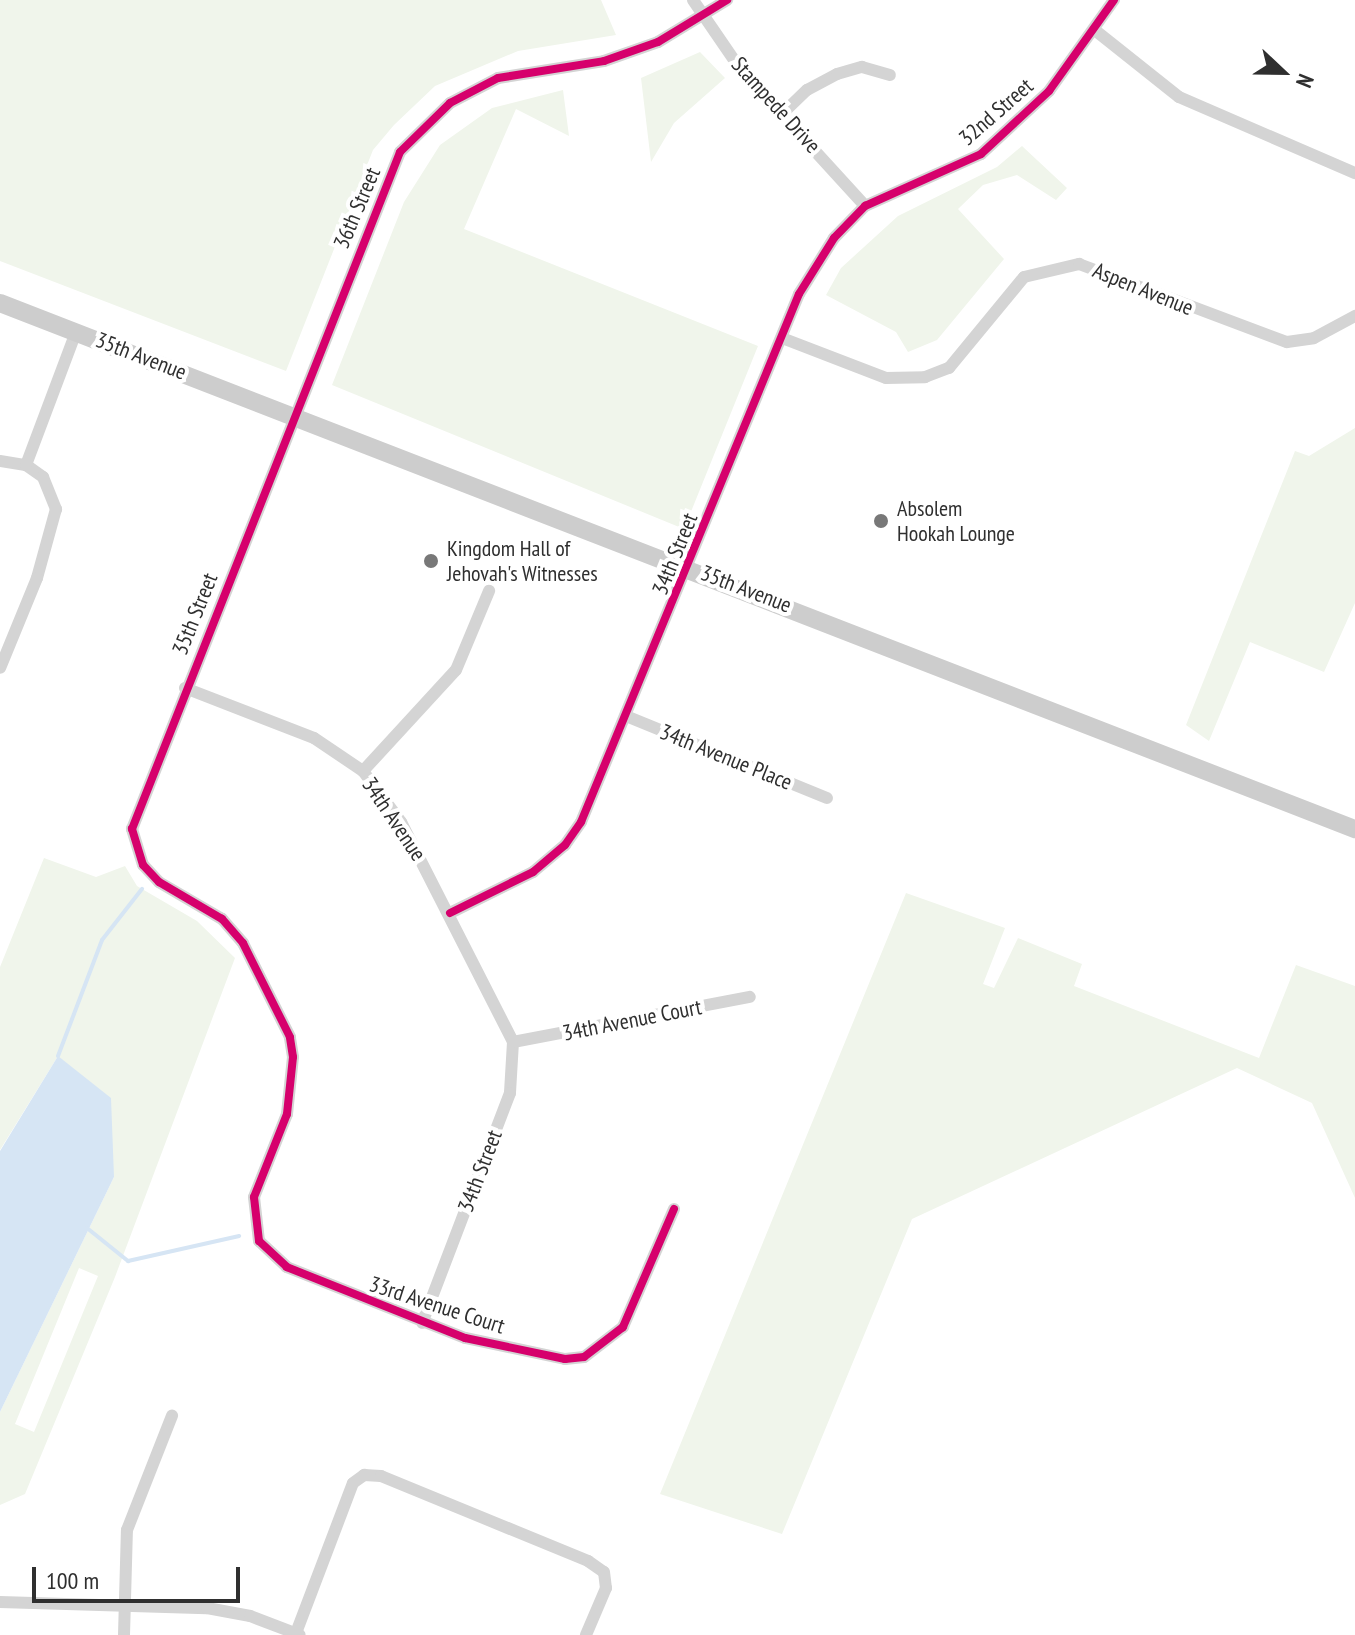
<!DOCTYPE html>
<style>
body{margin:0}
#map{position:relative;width:1355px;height:1635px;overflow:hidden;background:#fff;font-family:"PT Sans Narrow",sans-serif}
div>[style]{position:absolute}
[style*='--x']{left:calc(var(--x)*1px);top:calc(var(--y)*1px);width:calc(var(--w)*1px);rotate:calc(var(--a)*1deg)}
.green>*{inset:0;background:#f0f5eb}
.water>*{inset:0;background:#d6e5f4}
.stream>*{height:4px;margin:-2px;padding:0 2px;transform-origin:2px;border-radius:2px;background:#d6e5f4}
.minor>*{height:12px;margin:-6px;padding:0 6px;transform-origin:6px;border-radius:6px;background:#d4d4d4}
.secondary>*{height:18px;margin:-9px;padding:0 9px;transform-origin:9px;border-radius:9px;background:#cdcdcd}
.cycleway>*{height:8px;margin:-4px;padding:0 4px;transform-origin:4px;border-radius:4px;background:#d6006c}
.dots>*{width:22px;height:22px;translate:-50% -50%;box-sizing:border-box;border:4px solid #fff;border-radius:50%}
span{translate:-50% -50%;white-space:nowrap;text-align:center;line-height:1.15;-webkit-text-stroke:8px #fff;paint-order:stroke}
.street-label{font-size:22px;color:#2f2f2f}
.poi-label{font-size:22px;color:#2f2f2f}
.left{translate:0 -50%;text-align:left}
.north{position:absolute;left:1243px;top:32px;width:80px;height:80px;-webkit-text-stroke:6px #fff;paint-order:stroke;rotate:112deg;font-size:22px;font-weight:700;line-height:32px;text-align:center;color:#2f2f2f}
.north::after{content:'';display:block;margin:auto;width:28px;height:36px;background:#2f2f2f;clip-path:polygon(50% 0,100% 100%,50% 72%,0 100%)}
.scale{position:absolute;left:32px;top:1567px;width:208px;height:36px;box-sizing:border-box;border:4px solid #2f2f2f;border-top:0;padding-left:10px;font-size:24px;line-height:28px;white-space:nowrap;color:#2f2f2f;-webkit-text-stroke:6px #fff;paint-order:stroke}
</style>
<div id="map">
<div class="green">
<div style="clip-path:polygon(0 0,601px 0,616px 35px,518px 51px,435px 86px,394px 125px,373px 150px,286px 371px,0 261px)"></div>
<div style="clip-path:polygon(700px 52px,725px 78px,674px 123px,651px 162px,641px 78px)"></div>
<div style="clip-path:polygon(563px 90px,569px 136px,516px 109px,464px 229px,758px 346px,684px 529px,332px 385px,404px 202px,440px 145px,492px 108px)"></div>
<div style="clip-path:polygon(1022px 146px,1067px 188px,1056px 200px,1017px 175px,983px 185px,958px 209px,1004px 259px,937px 340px,908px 352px,896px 332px,826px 295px,841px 268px,898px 216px,997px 167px)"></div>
<div style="clip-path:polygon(1355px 428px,1355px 603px,1324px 672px,1250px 642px,1209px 741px,1186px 725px,1295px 451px,1309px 456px)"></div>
<div style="clip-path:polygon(evenodd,44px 858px,96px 877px,125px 866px,137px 886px,197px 921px,235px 958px,115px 1277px,25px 1494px,0 1505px,0 1412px,114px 1177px,58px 1056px,0 1150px,0 967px,44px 858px,79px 1268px,98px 1276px,34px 1432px,15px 1424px,79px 1268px)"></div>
<div style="clip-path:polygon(906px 893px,1005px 928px,983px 984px,994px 988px,1018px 938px,1082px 964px,1074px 986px,1259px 1058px,1296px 965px,1355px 986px,1355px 1198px,1312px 1103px,1237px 1068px,912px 1219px,782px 1534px,660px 1494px)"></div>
</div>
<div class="water">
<div style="clip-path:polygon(58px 1056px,111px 1098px,114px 1177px,0 1412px,0 1151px)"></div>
</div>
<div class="stream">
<div style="--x:58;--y:1056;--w:124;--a:-69.2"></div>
<div style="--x:102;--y:940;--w:65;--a:-51.9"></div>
<div style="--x:87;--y:1228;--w:53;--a:38.8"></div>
<div style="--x:128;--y:1261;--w:114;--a:-12.7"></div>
</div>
<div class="minor">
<div style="--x:693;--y:0;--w:85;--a:55.6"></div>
<div style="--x:741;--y:70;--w:184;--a:47.6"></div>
<div style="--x:1096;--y:31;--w:106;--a:38.5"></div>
<div style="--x:1179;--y:97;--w:192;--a:23.4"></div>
<div style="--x:784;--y:112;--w:32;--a:-44"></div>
<div style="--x:807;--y:90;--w:34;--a:-28"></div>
<div style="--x:837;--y:74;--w:26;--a:-16"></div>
<div style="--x:862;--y:67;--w:29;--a:16"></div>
<div style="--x:782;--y:338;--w:111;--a:21"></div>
<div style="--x:886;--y:378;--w:39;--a:-1"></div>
<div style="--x:925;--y:377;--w:26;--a:-21"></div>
<div style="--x:949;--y:368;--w:118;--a:-50.5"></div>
<div style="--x:1024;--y:277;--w:57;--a:-13.3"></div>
<div style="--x:1079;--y:264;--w:222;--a:20.6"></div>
<div style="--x:1287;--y:342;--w:27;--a:-8"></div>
<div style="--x:1314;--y:338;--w:47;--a:-28.2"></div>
<div style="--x:0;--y:461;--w:26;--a:9"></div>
<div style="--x:26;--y:465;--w:21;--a:35"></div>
<div style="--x:43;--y:477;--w:35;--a:68"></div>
<div style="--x:56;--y:509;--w:72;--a:105.4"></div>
<div style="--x:37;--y:578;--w:97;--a:112.3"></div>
<div style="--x:26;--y:465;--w:142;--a:-69.4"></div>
<div style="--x:185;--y:688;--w:138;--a:21.2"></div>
<div style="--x:314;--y:738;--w:59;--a:34"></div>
<div style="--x:363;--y:771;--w:64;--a:53.3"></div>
<div style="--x:401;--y:822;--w:247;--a:63"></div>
<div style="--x:513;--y:1042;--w:51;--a:93.4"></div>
<div style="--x:510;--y:1093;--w:246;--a:110.9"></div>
<div style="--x:626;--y:716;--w:217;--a:22.2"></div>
<div style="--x:363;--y:771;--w:137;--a:-47.4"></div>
<div style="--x:456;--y:670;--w:86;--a:-67.3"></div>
<div style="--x:450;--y:913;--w:93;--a:-26.3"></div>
<div style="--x:533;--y:872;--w:42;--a:-40.2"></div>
<div style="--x:565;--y:845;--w:28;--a:-55"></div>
<div style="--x:581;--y:822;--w:571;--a:-67.57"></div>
<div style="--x:799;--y:294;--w:66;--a:-58"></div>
<div style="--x:834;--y:238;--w:45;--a:-45.9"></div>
<div style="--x:865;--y:206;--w:127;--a:-24.1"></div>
<div style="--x:981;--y:154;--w:93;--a:-42.8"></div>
<div style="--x:1049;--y:91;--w:112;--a:-54.5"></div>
<div style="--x:513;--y:1042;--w:241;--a:-10.8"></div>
<div style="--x:674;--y:1209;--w:129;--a:113.4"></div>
<div style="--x:623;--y:1327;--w:49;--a:142.4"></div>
<div style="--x:584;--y:1357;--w:19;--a:174"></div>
<div style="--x:565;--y:1359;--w:102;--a:-168.1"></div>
<div style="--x:465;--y:1338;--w:192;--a:-158.3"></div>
<div style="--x:287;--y:1267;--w:38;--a:-137"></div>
<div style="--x:259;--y:1241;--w:44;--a:-96.5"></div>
<div style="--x:254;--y:1197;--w:89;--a:-68.3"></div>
<div style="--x:287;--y:1114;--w:57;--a:-84"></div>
<div style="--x:293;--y:1057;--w:20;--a:-99"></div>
<div style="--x:290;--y:1037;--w:105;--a:-116.6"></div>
<div style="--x:243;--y:943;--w:32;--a:-131"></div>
<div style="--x:222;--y:919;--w:73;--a:-149.6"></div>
<div style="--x:159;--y:882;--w:23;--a:-133"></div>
<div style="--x:143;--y:865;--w:38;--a:-107"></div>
<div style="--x:132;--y:829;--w:728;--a:-68.4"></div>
<div style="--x:400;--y:152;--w:70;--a:-44.4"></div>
<div style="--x:450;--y:103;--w:54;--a:-27.5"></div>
<div style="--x:498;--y:78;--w:107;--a:-9.1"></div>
<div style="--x:604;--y:61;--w:57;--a:-19.4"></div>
<div style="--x:658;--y:42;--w:81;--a:-31.3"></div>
<div style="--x:0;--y:1602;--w:207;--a:1.7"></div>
<div style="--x:207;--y:1608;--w:44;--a:10.5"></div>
<div style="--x:250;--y:1616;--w:53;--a:20.8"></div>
<div style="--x:296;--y:1633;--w:160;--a:-69.2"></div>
<div style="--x:353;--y:1483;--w:14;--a:-36"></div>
<div style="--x:364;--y:1475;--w:17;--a:3"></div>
<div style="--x:381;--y:1476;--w:224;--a:22.3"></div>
<div style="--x:588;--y:1561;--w:19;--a:35"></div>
<div style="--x:604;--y:1572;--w:16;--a:83"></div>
<div style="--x:606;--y:1588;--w:51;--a:113.1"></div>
<div style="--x:124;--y:1635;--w:105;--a:-88.4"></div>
<div style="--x:127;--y:1530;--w:123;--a:-68.5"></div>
</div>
<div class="secondary">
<div style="--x:0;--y:303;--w:1454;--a:21.22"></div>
</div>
<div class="cycleway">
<div style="--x:450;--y:913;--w:93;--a:-26.3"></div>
<div style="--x:533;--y:872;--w:42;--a:-40.2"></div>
<div style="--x:565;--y:845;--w:28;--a:-55"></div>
<div style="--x:581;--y:822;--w:571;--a:-67.57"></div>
<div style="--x:799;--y:294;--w:66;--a:-58"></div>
<div style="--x:834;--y:238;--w:45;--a:-45.9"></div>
<div style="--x:865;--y:206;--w:127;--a:-24.1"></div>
<div style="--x:981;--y:154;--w:93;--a:-42.8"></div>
<div style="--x:1049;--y:91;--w:112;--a:-54.5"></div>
<div style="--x:674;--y:1209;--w:129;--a:113.4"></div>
<div style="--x:623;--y:1327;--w:49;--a:142.4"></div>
<div style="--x:584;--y:1357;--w:19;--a:174"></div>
<div style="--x:565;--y:1359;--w:102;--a:-168.1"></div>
<div style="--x:465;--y:1338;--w:192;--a:-158.3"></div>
<div style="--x:287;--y:1267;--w:38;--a:-137"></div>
<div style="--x:259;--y:1241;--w:44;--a:-96.5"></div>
<div style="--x:254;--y:1197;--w:89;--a:-68.3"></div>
<div style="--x:287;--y:1114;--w:57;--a:-84"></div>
<div style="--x:293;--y:1057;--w:20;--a:-99"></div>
<div style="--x:290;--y:1037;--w:105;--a:-116.6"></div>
<div style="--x:243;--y:943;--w:32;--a:-131"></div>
<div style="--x:222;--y:919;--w:73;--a:-149.6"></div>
<div style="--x:159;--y:882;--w:23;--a:-133"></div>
<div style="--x:143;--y:865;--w:38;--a:-107"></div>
<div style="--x:132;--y:829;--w:728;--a:-68.4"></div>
<div style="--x:400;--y:152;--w:70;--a:-44.4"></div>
<div style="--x:450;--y:103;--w:54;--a:-27.5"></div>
<div style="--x:498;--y:78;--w:107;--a:-9.1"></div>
<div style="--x:604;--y:61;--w:57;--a:-19.4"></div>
<div style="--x:658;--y:42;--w:81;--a:-31.3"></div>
</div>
<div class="dots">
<div style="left:881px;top:521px;background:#787878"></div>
<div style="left:431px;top:561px;background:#787878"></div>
</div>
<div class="street-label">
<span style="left:776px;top:105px;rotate:48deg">Stampede Drive</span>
<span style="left:996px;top:112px;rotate:-41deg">32nd Street</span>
<span style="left:357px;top:208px;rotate:-67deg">36th Street</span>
<span style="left:1143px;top:289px;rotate:22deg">Aspen Avenue</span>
<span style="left:141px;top:356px;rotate:21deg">35th Avenue</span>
<span style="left:675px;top:554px;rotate:-68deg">34th Street</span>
<span style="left:746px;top:589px;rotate:21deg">35th Avenue</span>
<span style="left:195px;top:614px;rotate:-68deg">35th Street</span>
<span style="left:726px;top:757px;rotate:22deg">34th Avenue Place</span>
<span style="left:394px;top:819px;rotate:56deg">34th Avenue</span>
<span style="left:632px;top:1020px;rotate:-11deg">34th Avenue Court</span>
<span style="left:480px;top:1171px;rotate:-69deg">34th Street</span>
<span style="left:437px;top:1305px;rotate:18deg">33rd Avenue Court</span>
</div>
<div class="poi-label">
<span class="left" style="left:897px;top:521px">Absolem<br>Hookah Lounge</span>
<span class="left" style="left:447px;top:561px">Kingdom Hall of<br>Jehovah's Witnesses</span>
</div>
<div class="north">N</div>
<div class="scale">100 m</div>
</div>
